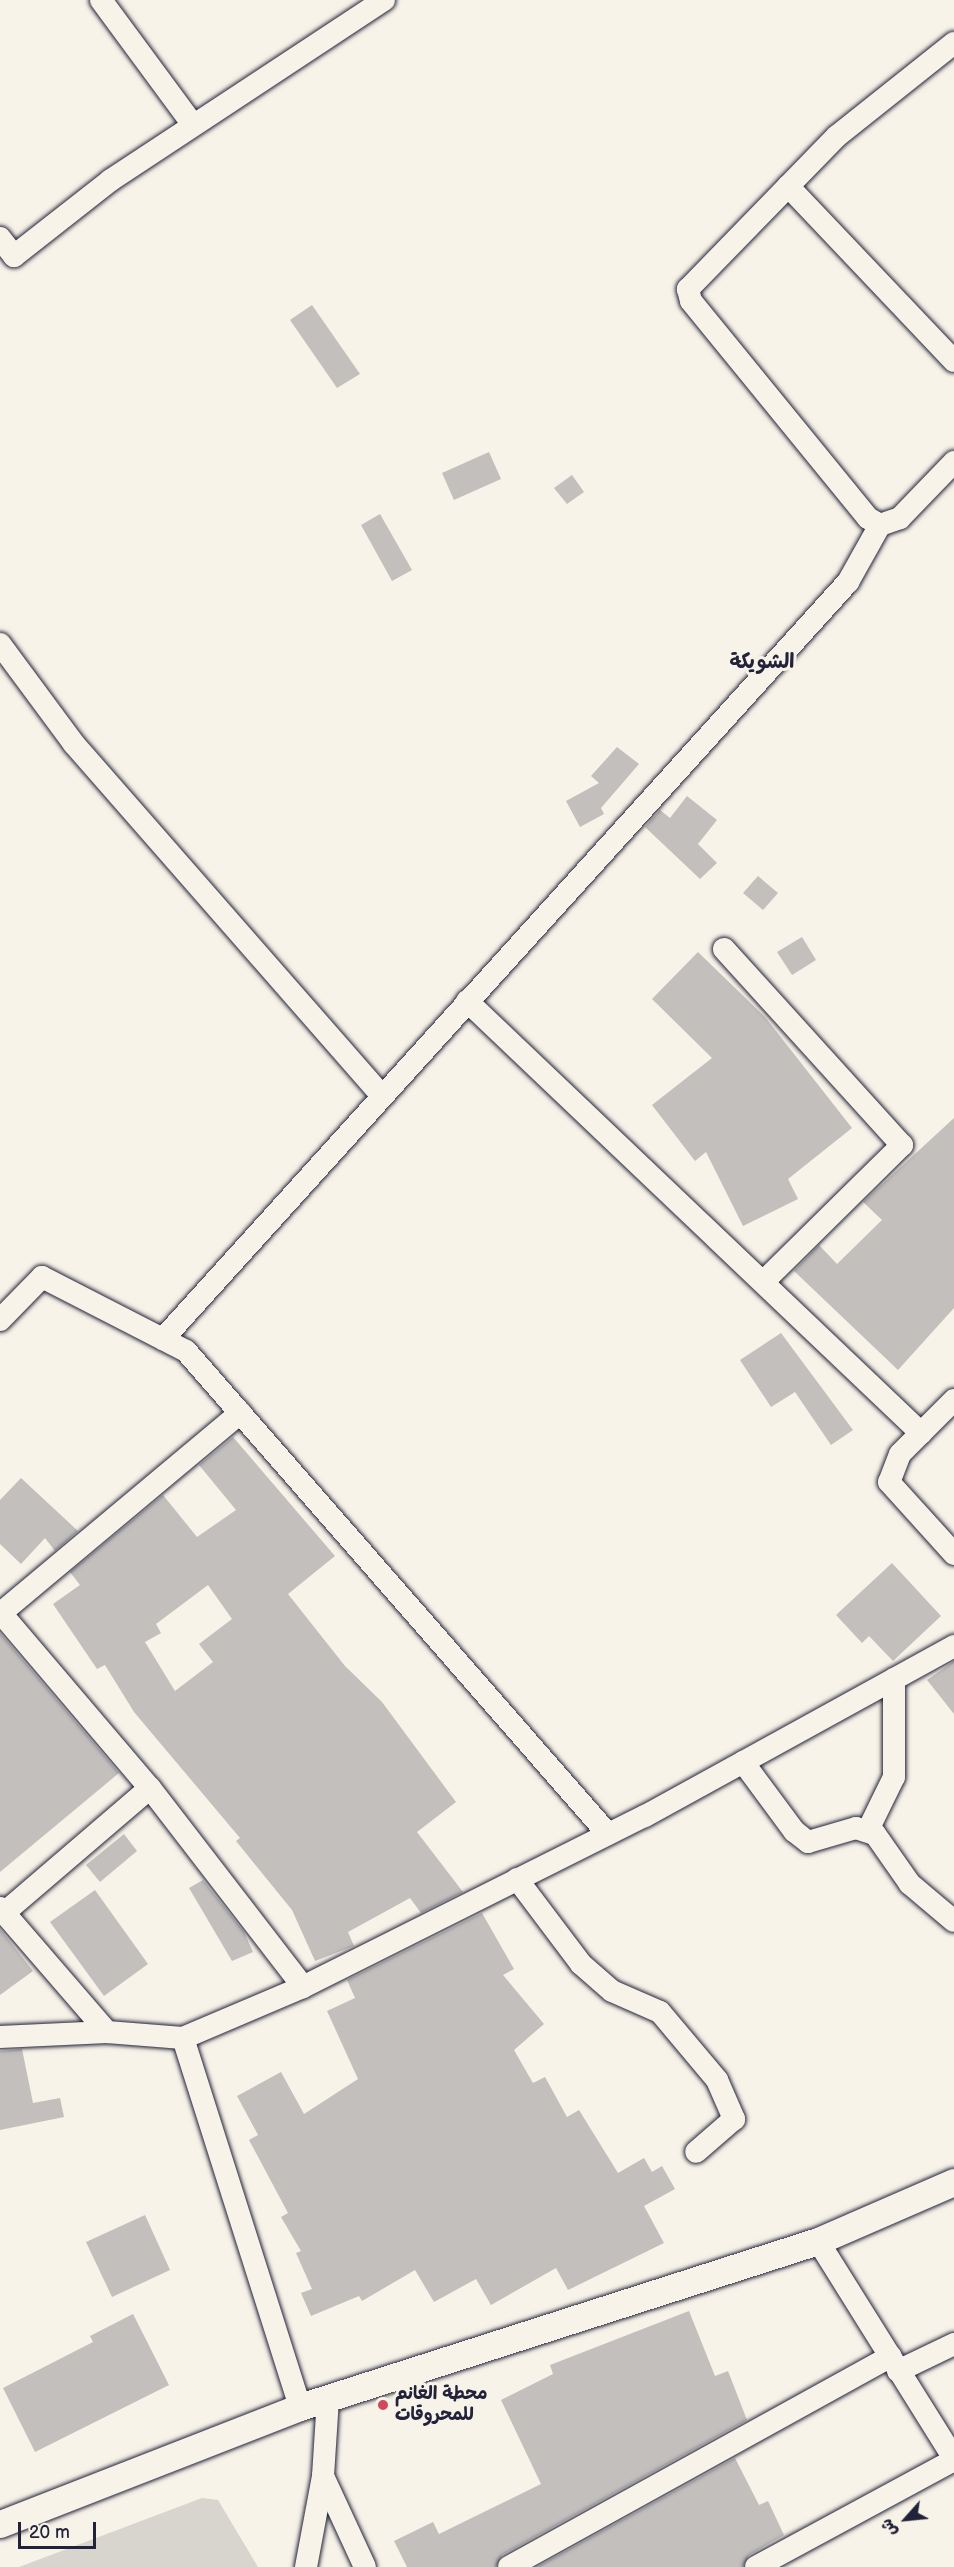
<!DOCTYPE html>
<meta charset="utf-8">
<style>
body{margin:0}
#map{position:relative;width:954px;height:2567px;overflow:hidden;background:#f7f3e8;font-family:"Balsamiq Sans","Playpen Sans Arabic",sans-serif}
div>[style]{position:absolute}
[style*='--x']{left:calc(var(--x)*1px);top:calc(var(--y)*1px);width:calc(var(--w)*1px);rotate:calc(var(--a)*1deg)}
.green>*{inset:0;background:#d8d5cf}
.building>*{inset:0;background:#c2bfbd}
.roads{filter:drop-shadow(0 0 2px #22223b) drop-shadow(0 0 2px #22223b)}
.minor>*{height:22px;margin:-11px;padding:0 11px;transform-origin:11px;border-radius:11px;background:#f7f3e8}
.tertiary>*{height:27px;margin:-13.5px;padding:0 13.5px;transform-origin:13.5px;border-radius:13.5px;background:#f7f3e8}
.dots>*{width:16px;height:16px;translate:-50% -50%;box-sizing:border-box;border:3px solid #f7f3e8;border-radius:50%}
span{translate:-50% -50%;white-space:nowrap;text-align:center;line-height:1.15;-webkit-text-stroke:6px #f7f3e8;paint-order:stroke}
.poi-label{font-size:18px;color:#22223b;font-weight:700}
.left{translate:0 -50%;text-align:left}
.neighbourhood-label{font-size:20px;color:#22223b;font-weight:700}
.north{position:absolute;left:876px;top:2489px;width:60px;height:60px;-webkit-text-stroke:4px #f7f3e8;paint-order:stroke;rotate:243deg;font-size:16px;font-weight:700;line-height:24px;text-align:center;color:#22223b}
.north::after{content:'';display:block;margin:auto;width:21px;height:27px;background:#22223b;clip-path:polygon(50% 0,100% 100%,50% 72%,0 100%)}
.scale{position:absolute;left:18px;top:2522px;width:78px;height:27px;box-sizing:border-box;border:3px solid #22223b;border-top:0;padding-left:8px;font-size:18px;line-height:21px;white-space:nowrap;color:#22223b;-webkit-text-stroke:4px #f7f3e8;paint-order:stroke}
</style>
<div id="map">
<div class="green">
<div style="clip-path:polygon(202px 2498px,218px 2500px,258px 2567px,19px 2567px)"></div>
</div>
<div class="building">
<div style="clip-path:polygon(312px 305px,360px 374px,337px 388px,290px 320px)"></div>
<div style="clip-path:polygon(489px 452px,501px 479px,454px 500px,442px 473px)"></div>
<div style="clip-path:polygon(572px 475px,584px 492px,567px 504px,554px 488px)"></div>
<div style="clip-path:polygon(380px 514px,412px 570px,392px 581px,361px 525px)"></div>
<div style="clip-path:polygon(617px 747px,639px 764px,601px 808px,604px 814px,580px 827px,566px 801px,599px 783px,591px 776px)"></div>
<div style="clip-path:polygon(687px 796px,717px 820px,698px 844px,717px 863px,700px 879px,645px 827px,660px 810px,670px 818px)"></div>
<div style="clip-path:polygon(758px 876px,778px 893px,763px 910px,743px 893px)"></div>
<div style="clip-path:polygon(802px 937px,816px 960px,792px 975px,777px 952px)"></div>
<div style="clip-path:polygon(698px 952px,765px 1017px,852px 1128px,788px 1179px,798px 1199px,743px 1226px,706px 1152px,695px 1161px,652px 1105px,712px 1058px,652px 999px)"></div>
<div style="clip-path:polygon(954px 1118px,954px 1308px,898px 1370px,794px 1271px,819px 1245px,837px 1264px,882px 1220px,863px 1202px)"></div>
<div style="clip-path:polygon(781px 1333px,853px 1430px,831px 1445px,795px 1392px,771px 1407px,740px 1360px)"></div>
<div style="clip-path:polygon(evenodd,233px 1437px,335px 1556px,288px 1594px,345px 1666px,382px 1702px,456px 1802px,417px 1832px,463px 1892px,421px 1913px,410px 1898px,348px 1932px,354px 1946px,315px 1961px,292px 1910px,236px 1841px,240px 1838px,134px 1712px,105px 1665px,97px 1669px,53px 1604px,80px 1585px,70px 1572px,163px 1495px,197px 1537px,236px 1510px,199px 1465px,233px 1437px,208px 1585px,232px 1619px,199px 1644px,213px 1662px,175px 1691px,145px 1642px,161px 1633px,156px 1624px,208px 1585px)"></div>
<div style="clip-path:polygon(21px 1478px,78px 1531px,55px 1551px,45px 1538px,21px 1564px,0 1544px,0 1500px)"></div>
<div style="clip-path:polygon(892px 1563px,941px 1616px,893px 1661px,869px 1636px,862px 1643px,836px 1615px)"></div>
<div style="clip-path:polygon(0 1633px,119px 1773px,0 1872px)"></div>
<div style="clip-path:polygon(954px 1661px,954px 1714px,927px 1680px)"></div>
<div style="clip-path:polygon(124px 1834px,137px 1851px,100px 1882px,86px 1865px)"></div>
<div style="clip-path:polygon(203px 1880px,244px 1932px,253px 1952px,232px 1961px,189px 1888px)"></div>
<div style="clip-path:polygon(95px 1890px,148px 1964px,104px 1996px,50px 1922px)"></div>
<div style="clip-path:polygon(482px 1913px,514px 1969px,503px 1975px,544px 2024px,514px 2050px,533px 2083px,545px 2077px,567px 2117px,579px 2110px,618px 2173px,644px 2158px,652px 2172px,662px 2166px,675px 2189px,644px 2206px,664px 2243px,568px 2290px,556px 2268px,491px 2305px,476px 2279px,434px 2302px,415px 2270px,362px 2301px,359px 2296px,311px 2316px,301px 2293px,312px 2289px,296px 2253px,301px 2251px,281px 2217px,288px 2213px,249px 2140px,258px 2135px,237px 2096px,281px 2072px,304px 2114px,358px 2079px,327px 2011px,355px 1998px,347px 1980px)"></div>
<div style="clip-path:polygon(0 1929px,33px 1971px,0 1995px)"></div>
<div style="clip-path:polygon(22px 2049px,33px 2103px,60px 2098px,64px 2117px,0 2130px,0 2051px)"></div>
<div style="clip-path:polygon(145px 2215px,170px 2270px,112px 2297px,86px 2242px)"></div>
<div style="clip-path:polygon(689px 2311px,715px 2376px,728px 2371px,747px 2420px,502px 2555px,496px 2567px,407px 2567px,394px 2541px,433px 2522px,439px 2534px,541px 2484px,501px 2400px,553px 2374px,550px 2365px)"></div>
<div style="clip-path:polygon(133px 2314px,169px 2385px,35px 2452px,3px 2388px,93px 2342px,90px 2336px)"></div>
<div style="clip-path:polygon(735px 2458px,759px 2505px,768px 2501px,784px 2535px,749px 2555px,743px 2567px,537px 2567px)"></div>
</div>
<div class="roads">
<div class="minor">
<div style="--x:101;--y:0;--w:155;--a:53.6"></div>
<div style="--x:954;--y:43;--w:149;--a:141.5"></div>
<div style="--x:837;--y:136;--w:214;--a:134.2"></div>
<div style="--x:688;--y:289;--w:12;--a:76"></div>
<div style="--x:691;--y:301;--w:280;--a:50.8"></div>
<div style="--x:868;--y:518;--w:14;--a:30"></div>
<div style="--x:880;--y:525;--w:21;--a:-19"></div>
<div style="--x:900;--y:518;--w:78;--a:-46"></div>
<div style="--x:788;--y:186;--w:241;--a:46.5"></div>
<div style="--x:0;--y:238;--w:23;--a:52"></div>
<div style="--x:14;--y:256;--w:123;--a:-38.1"></div>
<div style="--x:111;--y:180;--w:327;--a:-33.4"></div>
<div style="--x:0;--y:644;--w:124;--a:53.5"></div>
<div style="--x:74;--y:744;--w:465;--a:48.8"></div>
<div style="--x:724;--y:949;--w:265;--a:47.8"></div>
<div style="--x:902;--y:1145;--w:192;--a:135.4"></div>
<div style="--x:467;--y:1001;--w:627;--a:43.58"></div>
<div style="--x:0;--y:1320;--w:60;--a:-45.7"></div>
<div style="--x:42;--y:1277;--w:162;--a:27.2"></div>
<div style="--x:186;--y:1351;--w:641;--a:48.86"></div>
<div style="--x:163;--y:1339;--w:1021;--a:-47.86"></div>
<div style="--x:848;--y:582;--w:65;--a:-60.7"></div>
<div style="--x:954;--y:1400;--w:76;--a:135"></div>
<div style="--x:900;--y:1454;--w:30;--a:111"></div>
<div style="--x:889;--y:1482;--w:97;--a:47.9"></div>
<div style="--x:0;--y:1612;--w:231;--a:49.6"></div>
<div style="--x:150;--y:1788;--w:251;--a:52.4"></div>
<div style="--x:1;--y:1613;--w:312;--a:-39.9"></div>
<div style="--x:743;--y:1762;--w:86;--a:53.5"></div>
<div style="--x:794;--y:1831;--w:18;--a:38"></div>
<div style="--x:808;--y:1842;--w:50;--a:-16.3"></div>
<div style="--x:856;--y:1828;--w:20;--a:18"></div>
<div style="--x:875;--y:1834;--w:61;--a:55"></div>
<div style="--x:910;--y:1884;--w:57;--a:40.1"></div>
<div style="--x:868;--y:1830;--w:59;--a:-63.9"></div>
<div style="--x:894;--y:1777;--w:98;--a:-90"></div>
<div style="--x:517;--y:1879;--w:106;--a:53"></div>
<div style="--x:581;--y:1964;--w:41;--a:41.1"></div>
<div style="--x:612;--y:1991;--w:52;--a:23.6"></div>
<div style="--x:660;--y:2012;--w:89;--a:50"></div>
<div style="--x:717;--y:2080;--w:43;--a:66.4"></div>
<div style="--x:734;--y:2119;--w:50;--a:139"></div>
<div style="--x:0;--y:1908;--w:164;--a:49.2"></div>
<div style="--x:4;--y:1913;--w:192;--a:-40.6"></div>
<div style="--x:0;--y:2037;--w:107;--a:-2.7"></div>
<div style="--x:107;--y:2032;--w:76;--a:4.5"></div>
<div style="--x:183;--y:2038;--w:130;--a:-23"></div>
<div style="--x:303;--y:1987;--w:382;--a:-26.6"></div>
<div style="--x:645;--y:1816;--w:353;--a:-28.8"></div>
<div style="--x:183;--y:2038;--w:387;--a:72.4"></div>
<div style="--x:818;--y:2241;--w:257;--a:58"></div>
<div style="--x:898;--y:2371;--w:62;--a:-25.7"></div>
<div style="--x:323;--y:2476;--w:100;--a:65.2"></div>
<div style="--x:306;--y:2567;--w:93;--a:-79.4"></div>
<div style="--x:323;--y:2476;--w:77;--a:-86.3"></div>
<div style="--x:509;--y:2567;--w:436;--a:-28.9"></div>
<div style="--x:756;--y:2567;--w:225;--a:-28.4"></div>
</div>
<div class="tertiary">
<div style="--x:0;--y:2524;--w:322;--a:-21.3"></div>
<div style="--x:300;--y:2407;--w:544;--a:-17.77"></div>
<div style="--x:818;--y:2241;--w:148;--a:-23.5"></div>
</div>
</div>
<div class="dots">
<div style="left:383px;top:2405px;background:#d1495b"></div>
</div>
<div class="poi-label">
<span class="left" style="left:395px;top:2405px">محطة الغانم<br>للمحروقات</span>
</div>
<div class="neighbourhood-label">
<span style="left:762px;top:662px">الشويكة</span>
</div>
<div class="north">ش</div>
<div class="scale">20 m</div>
</div>
